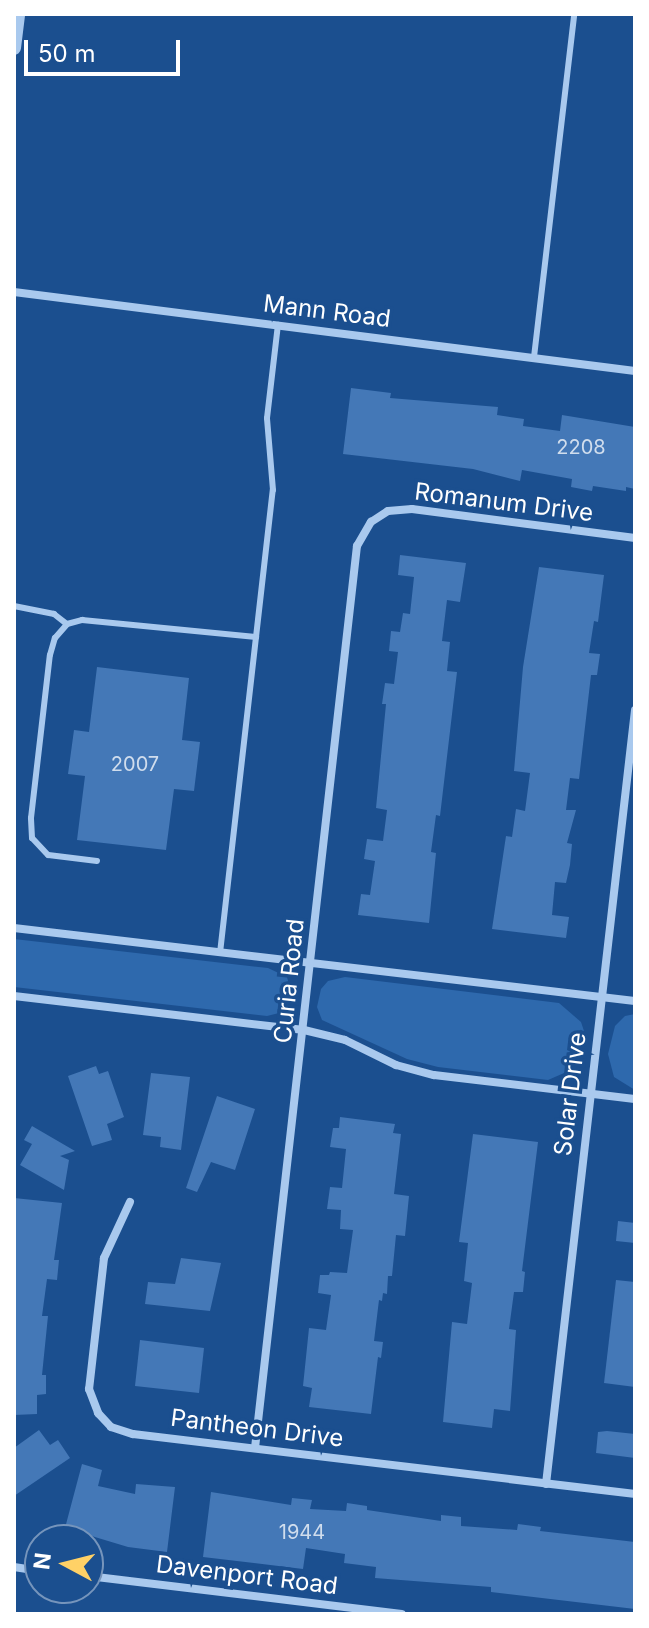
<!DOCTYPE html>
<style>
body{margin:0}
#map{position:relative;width:649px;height:1628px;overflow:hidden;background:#1b4f8f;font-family:Inter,sans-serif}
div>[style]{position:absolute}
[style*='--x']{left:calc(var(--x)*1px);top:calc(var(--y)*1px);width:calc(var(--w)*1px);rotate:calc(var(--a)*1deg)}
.green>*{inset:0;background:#2e69ad}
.building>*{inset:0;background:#4478b7}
.service>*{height:6px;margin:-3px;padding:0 3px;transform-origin:3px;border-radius:3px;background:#a9c9ee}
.minor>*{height:8px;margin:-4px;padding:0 4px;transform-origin:4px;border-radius:4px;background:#a9c9ee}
.tertiary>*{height:14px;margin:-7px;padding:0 7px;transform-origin:7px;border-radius:7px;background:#a9c9ee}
span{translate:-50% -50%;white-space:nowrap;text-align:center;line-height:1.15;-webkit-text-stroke:7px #1b4f8f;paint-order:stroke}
.number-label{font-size:20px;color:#d0dded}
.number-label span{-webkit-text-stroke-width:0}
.street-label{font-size:24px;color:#fff}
.frame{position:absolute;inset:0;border:16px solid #fff;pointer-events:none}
.north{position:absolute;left:24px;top:1524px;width:80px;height:80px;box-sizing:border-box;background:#1b4f8f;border:2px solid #7695bc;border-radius:50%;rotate:277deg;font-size:22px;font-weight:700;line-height:32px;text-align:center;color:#fff}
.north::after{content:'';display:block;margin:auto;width:28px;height:36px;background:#ffd166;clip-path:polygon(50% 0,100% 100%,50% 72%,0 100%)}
.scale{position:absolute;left:24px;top:40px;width:156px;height:36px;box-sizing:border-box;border:4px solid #fff;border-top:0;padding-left:10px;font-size:24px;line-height:28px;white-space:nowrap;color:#fff;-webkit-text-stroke:6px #1b4f8f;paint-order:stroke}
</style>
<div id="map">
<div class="green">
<div style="clip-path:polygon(14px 939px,268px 968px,287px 977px,292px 996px,283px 1012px,267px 1016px,14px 987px)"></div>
<div style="clip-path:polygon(345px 977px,559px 1003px,581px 1022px,584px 1031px,582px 1053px,571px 1070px,548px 1080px,438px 1067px,407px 1059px,322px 1020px,317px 1007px,321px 989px,328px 981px)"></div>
<div style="clip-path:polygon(635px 1014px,635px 1090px,614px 1077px,608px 1054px,615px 1026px,625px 1016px)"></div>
</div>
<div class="building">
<div style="clip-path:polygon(351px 388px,391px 393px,390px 398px,498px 407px,497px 415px,524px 419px,523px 426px,560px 431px,562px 415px,635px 427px,635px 489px,626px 487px,626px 491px,593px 486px,592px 491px,571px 487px,572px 479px,522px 470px,520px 481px,473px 469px,343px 454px)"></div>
<div style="clip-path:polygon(400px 555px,466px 563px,460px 602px,447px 600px,442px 641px,450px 642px,447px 671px,457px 672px,440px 816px,436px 815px,431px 852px,436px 853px,429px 923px,358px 915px,361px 894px,370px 895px,375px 861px,364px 859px,367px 839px,383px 841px,387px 810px,376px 808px,386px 704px,382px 704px,385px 683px,394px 684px,398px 652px,389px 651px,391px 631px,400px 632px,403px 613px,410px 614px,414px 577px,398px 575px)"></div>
<div style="clip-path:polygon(539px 567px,604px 575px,598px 622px,594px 621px,589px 653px,600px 654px,597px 675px,591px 675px,579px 779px,570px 778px,566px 810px,576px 810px,567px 843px,572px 844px,570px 865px,566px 883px,555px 882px,552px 915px,569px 917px,566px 938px,492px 929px,506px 836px,512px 837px,516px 809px,525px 811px,530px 773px,514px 771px,523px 667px)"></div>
<div style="clip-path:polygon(97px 667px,189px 678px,182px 740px,200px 742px,194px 791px,174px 789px,166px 850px,77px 840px,85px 776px,68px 774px,74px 730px,89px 732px)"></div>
<div style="clip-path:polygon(96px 1066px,99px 1074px,108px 1071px,124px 1117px,107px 1124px,112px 1140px,92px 1146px,68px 1076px)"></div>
<div style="clip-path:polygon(151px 1073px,190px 1077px,181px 1150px,160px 1147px,161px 1137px,143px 1135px)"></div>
<div style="clip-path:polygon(217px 1096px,255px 1109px,235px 1170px,211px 1162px,197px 1192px,186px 1188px)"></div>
<div style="clip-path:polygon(340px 1117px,395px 1124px,393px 1133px,401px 1134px,394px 1194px,409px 1196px,405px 1236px,396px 1235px,392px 1276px,388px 1276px,387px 1294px,383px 1293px,382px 1301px,379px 1300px,374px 1341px,383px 1342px,381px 1358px,378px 1357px,371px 1414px,309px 1407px,312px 1388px,303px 1386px,309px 1328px,326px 1330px,331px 1295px,318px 1293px,320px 1275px,329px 1275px,330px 1272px,347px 1273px,353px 1230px,340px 1229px,341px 1210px,327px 1209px,330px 1187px,342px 1188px,346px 1149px,330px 1147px,333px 1128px,339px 1128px)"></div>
<div style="clip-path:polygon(32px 1126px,75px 1151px,60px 1156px,69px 1160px,64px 1190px,20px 1165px,32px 1144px,24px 1140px)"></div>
<div style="clip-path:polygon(473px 1134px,538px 1142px,522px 1271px,525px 1272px,523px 1292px,514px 1292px,509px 1329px,516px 1330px,510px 1411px,494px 1409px,492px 1428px,443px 1422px,452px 1322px,467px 1324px,472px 1283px,464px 1281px,468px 1243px,459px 1242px)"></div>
<div style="clip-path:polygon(14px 1198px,62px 1203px,54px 1260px,59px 1260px,57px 1280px,47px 1279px,42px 1316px,48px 1316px,42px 1375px,46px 1375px,46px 1394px,37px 1395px,37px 1414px,14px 1415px)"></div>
<div style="clip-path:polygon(618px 1221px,635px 1223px,635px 1243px,616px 1241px)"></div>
<div style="clip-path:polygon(181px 1258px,221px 1263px,210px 1311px,145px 1304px,148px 1282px,175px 1284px)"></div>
<div style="clip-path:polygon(616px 1280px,635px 1282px,635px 1387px,604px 1383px)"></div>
<div style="clip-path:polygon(140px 1340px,204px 1348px,199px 1393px,135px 1386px)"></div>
<div style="clip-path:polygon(39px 1430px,50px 1445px,58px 1440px,70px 1458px,14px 1496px,14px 1448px)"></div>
<div style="clip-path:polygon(607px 1431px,635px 1434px,635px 1458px,596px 1453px,598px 1432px)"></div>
<div style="clip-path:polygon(82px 1464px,102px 1470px,98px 1486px,135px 1494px,136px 1484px,175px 1487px,167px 1552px,128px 1547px,65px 1528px)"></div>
<div style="clip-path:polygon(211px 1492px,291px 1505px,292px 1498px,312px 1500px,310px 1509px,346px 1511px,347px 1503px,367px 1506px,367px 1510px,441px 1521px,441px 1515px,461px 1517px,461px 1526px,517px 1530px,518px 1524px,541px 1527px,540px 1531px,635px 1542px,635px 1609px,491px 1592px,491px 1587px,375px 1578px,376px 1567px,344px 1563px,345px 1554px,306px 1548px,303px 1569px,203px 1557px)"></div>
</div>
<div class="service">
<div style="--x:534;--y:357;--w:345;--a:-83.3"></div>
<div style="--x:14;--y:606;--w:41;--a:11.3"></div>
<div style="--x:54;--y:614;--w:16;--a:38"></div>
<div style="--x:97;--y:861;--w:49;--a:-173"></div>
<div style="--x:48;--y:855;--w:23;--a:-133"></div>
<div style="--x:32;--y:838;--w:20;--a:-93"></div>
<div style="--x:31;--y:818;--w:164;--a:-83.4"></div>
<div style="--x:50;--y:655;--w:18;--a:-74"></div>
<div style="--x:55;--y:638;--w:18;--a:-49"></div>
<div style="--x:67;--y:624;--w:16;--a:-15"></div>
<div style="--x:82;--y:620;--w:175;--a:5.6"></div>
<div style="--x:220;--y:953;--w:466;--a:-83.5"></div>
<div style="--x:273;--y:490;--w:72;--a:-94.8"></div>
<div style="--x:267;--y:418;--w:94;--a:-83.3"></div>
</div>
<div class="minor">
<div style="--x:14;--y:292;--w:626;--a:7.25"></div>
<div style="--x:14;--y:928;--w:625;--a:6.7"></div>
<div style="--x:14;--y:996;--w:292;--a:6.7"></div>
<div style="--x:304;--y:1030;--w:42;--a:13.7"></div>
<div style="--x:345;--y:1040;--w:57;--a:26.1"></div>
<div style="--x:396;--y:1065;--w:39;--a:15"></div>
<div style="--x:434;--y:1075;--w:202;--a:6.8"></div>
<div style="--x:130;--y:1202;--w:62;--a:114.9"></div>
<div style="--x:104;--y:1258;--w:132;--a:96.5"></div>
<div style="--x:89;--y:1389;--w:26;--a:69"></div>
<div style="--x:98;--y:1413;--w:19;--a:47"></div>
<div style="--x:111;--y:1427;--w:23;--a:18"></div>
<div style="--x:133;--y:1434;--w:506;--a:6.82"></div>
<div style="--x:255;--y:1448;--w:908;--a:-83.55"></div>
<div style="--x:357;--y:546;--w:28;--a:-60"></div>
<div style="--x:371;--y:522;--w:20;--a:-33"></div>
<div style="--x:388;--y:511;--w:24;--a:-5"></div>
<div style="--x:412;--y:509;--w:225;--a:7.4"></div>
<div style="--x:546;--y:1484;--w:779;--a:-83.44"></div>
<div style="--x:14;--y:1567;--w:26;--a:9"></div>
<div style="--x:88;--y:1576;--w:316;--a:6.9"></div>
</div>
<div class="tertiary">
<div style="--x:14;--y:48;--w:34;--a:-83"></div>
</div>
<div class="number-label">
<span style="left:581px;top:447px">2208</span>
<span style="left:135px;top:764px">2007</span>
<span style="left:302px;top:1532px">1944</span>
</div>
<div class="street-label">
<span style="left:327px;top:311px;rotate:7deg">Mann Road</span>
<span style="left:504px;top:502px;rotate:7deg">Romanum Drive</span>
<span style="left:289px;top:981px;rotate:-84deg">Curia Road</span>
<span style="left:570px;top:1094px;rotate:-83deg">Solar Drive</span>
<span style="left:257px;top:1428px;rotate:7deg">Pantheon Drive</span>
<span style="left:247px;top:1575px;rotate:7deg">Davenport Road</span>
</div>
<div class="frame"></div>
<div class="north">N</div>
<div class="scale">50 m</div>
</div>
